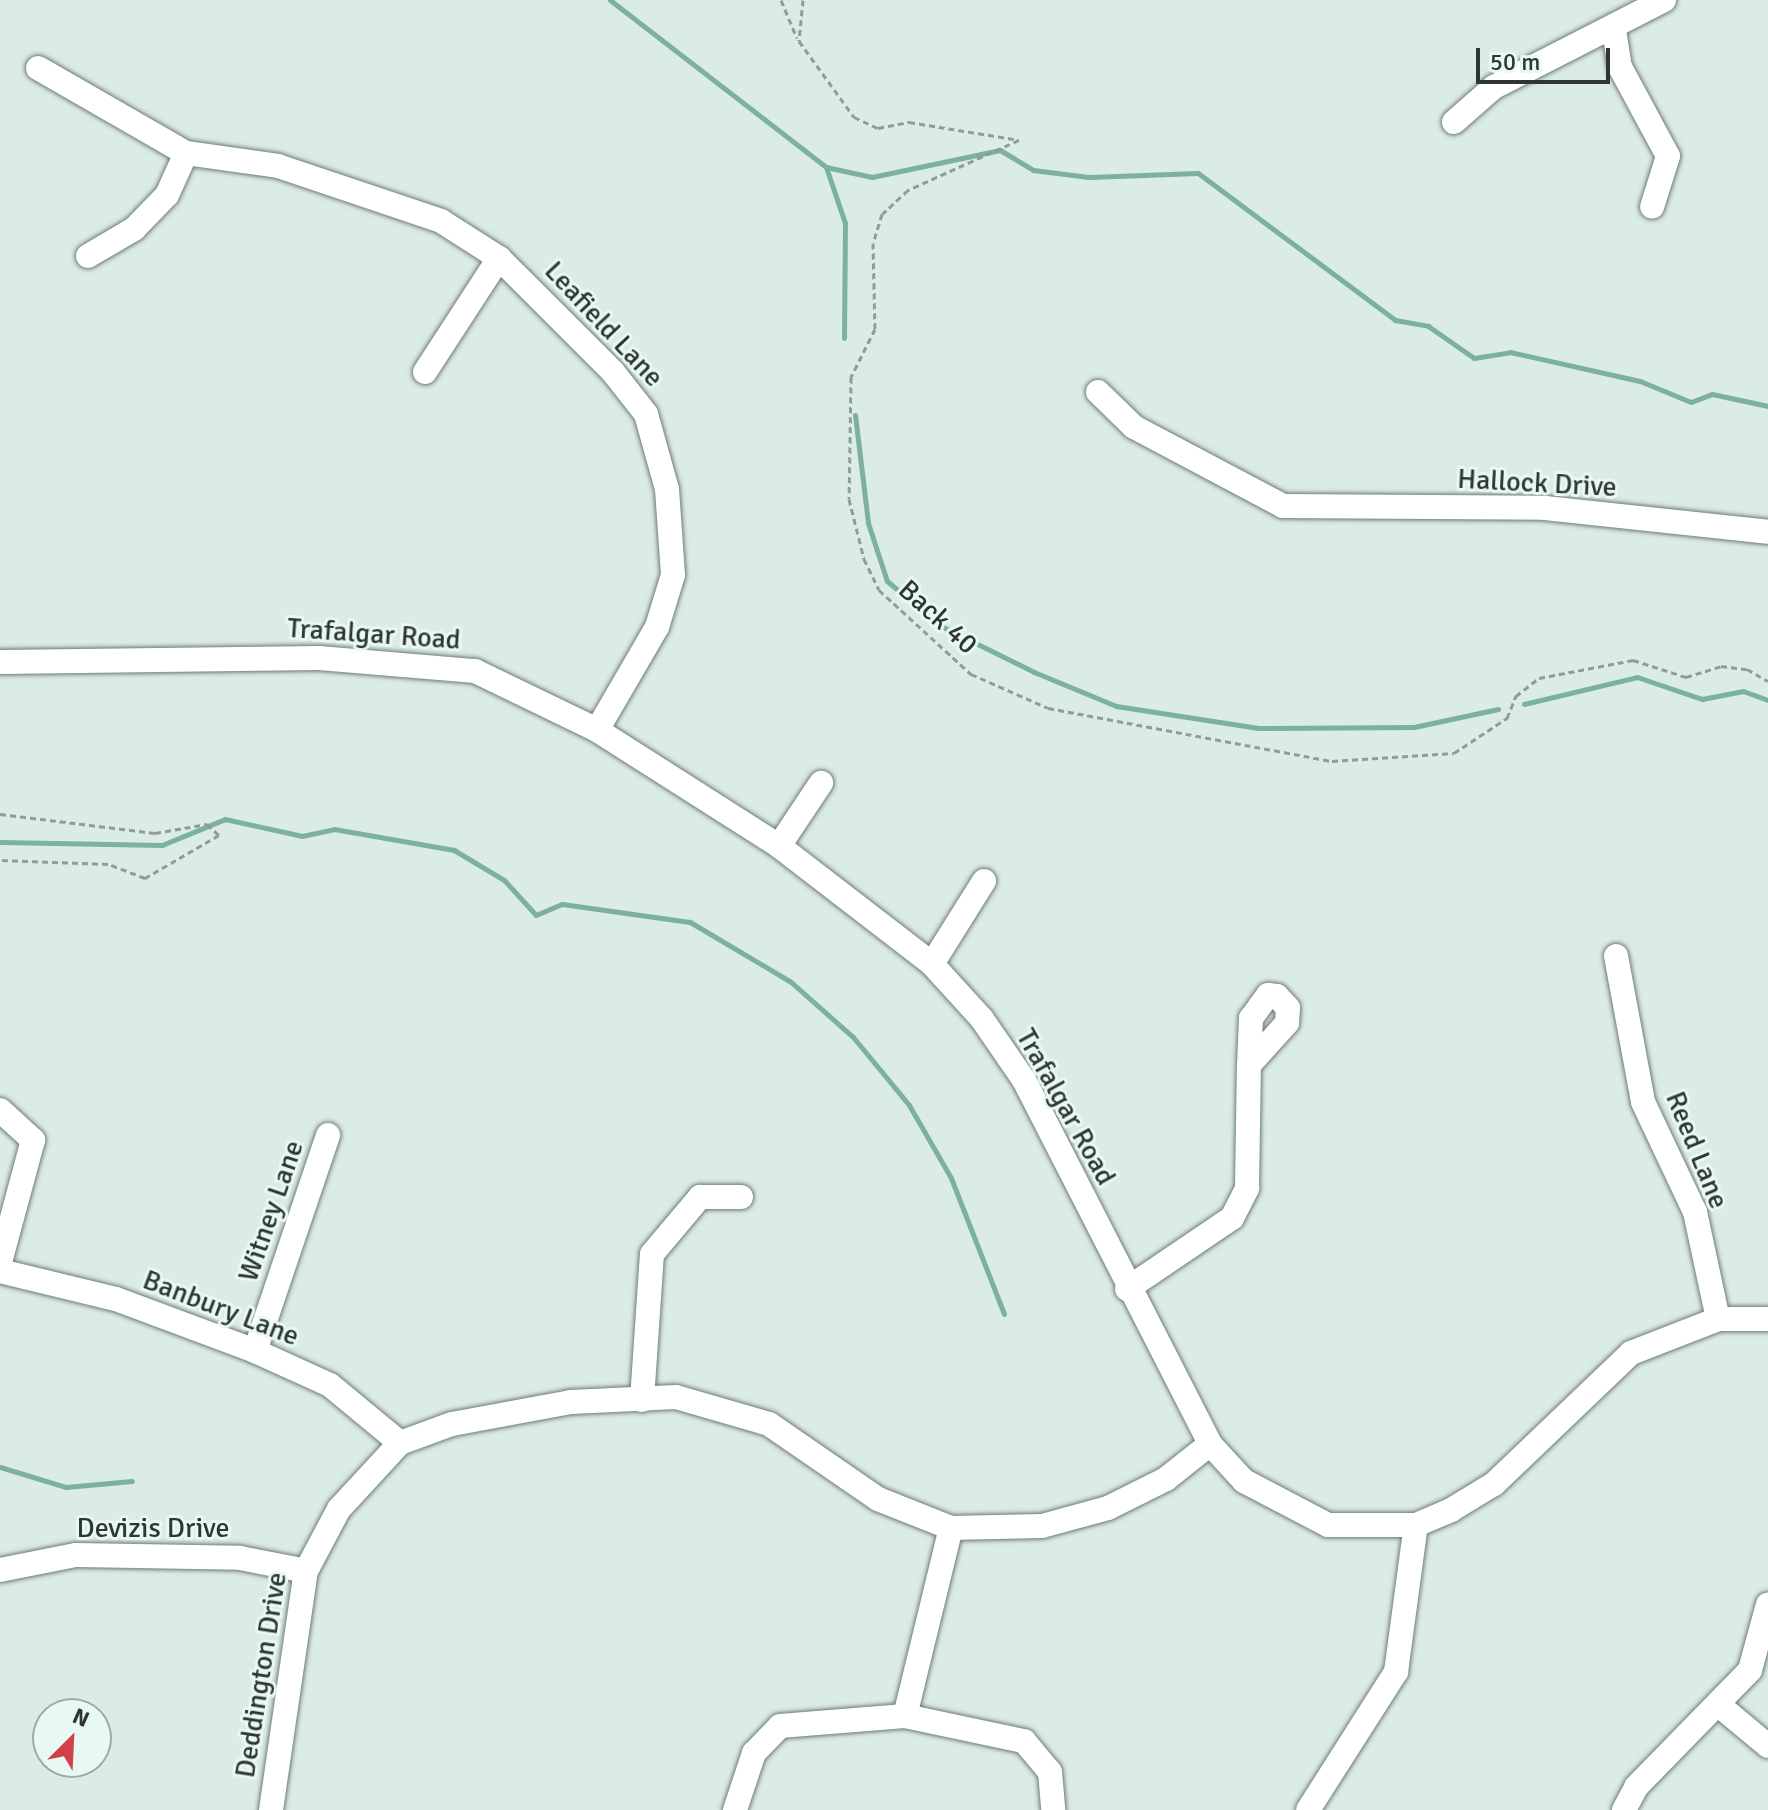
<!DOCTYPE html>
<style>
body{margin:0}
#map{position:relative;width:1768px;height:1810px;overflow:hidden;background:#dbebe5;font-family:Signika,sans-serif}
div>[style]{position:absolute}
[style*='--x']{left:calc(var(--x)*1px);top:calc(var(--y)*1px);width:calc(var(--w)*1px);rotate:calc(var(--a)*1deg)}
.stream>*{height:5px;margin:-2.5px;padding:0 2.5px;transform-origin:2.5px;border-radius:2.5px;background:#7cb09f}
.path>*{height:3px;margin-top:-1.5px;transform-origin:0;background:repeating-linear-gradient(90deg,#909c97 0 6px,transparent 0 10px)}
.roads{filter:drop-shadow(0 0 2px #6e7c77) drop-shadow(0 0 2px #6e7c77)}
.minor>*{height:24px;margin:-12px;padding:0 12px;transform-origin:12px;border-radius:12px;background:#fff}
span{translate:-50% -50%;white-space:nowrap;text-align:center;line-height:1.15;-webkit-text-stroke:6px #e8f8f2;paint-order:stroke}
.street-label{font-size:28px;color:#2f3533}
.north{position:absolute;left:32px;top:1698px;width:80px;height:80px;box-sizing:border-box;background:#e8f8f2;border:2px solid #9eaaa6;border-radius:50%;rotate:24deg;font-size:22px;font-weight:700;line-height:32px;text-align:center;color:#2f3533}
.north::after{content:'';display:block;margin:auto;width:28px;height:36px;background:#d14147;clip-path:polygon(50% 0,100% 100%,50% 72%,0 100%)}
.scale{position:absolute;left:1476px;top:48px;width:134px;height:36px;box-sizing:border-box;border:4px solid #2f3533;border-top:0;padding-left:10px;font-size:24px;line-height:28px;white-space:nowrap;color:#2f3533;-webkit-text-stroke:6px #e8f8f2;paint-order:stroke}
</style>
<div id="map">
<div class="stream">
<div style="--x:610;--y:0;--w:273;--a:37.7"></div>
<div style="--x:826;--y:167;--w:59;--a:71.3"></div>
<div style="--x:845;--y:223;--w:115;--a:90.5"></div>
<div style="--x:826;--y:167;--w:47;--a:12.3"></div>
<div style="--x:872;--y:177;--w:131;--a:-11.9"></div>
<div style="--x:1000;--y:150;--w:39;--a:31"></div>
<div style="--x:1033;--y:170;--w:56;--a:7.1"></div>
<div style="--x:1089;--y:177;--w:109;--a:-2.1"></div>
<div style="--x:1198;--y:173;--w:246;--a:36.7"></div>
<div style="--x:1395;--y:320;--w:34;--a:10"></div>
<div style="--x:1428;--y:326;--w:56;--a:34.8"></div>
<div style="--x:1474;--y:358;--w:36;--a:-9"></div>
<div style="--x:1510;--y:352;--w:133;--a:12.6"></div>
<div style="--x:1640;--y:381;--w:55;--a:22.4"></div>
<div style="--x:1691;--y:402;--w:22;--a:-21"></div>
<div style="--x:1712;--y:394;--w:57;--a:12.1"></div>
<div style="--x:855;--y:415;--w:109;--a:83.1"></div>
<div style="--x:868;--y:523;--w:61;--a:71.9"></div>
<div style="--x:887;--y:581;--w:70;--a:39.8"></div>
<div style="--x:941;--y:626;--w:104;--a:26.3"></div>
<div style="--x:1034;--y:672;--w:89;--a:22.5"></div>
<div style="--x:1116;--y:706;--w:144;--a:8.8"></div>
<div style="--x:1258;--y:728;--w:156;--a:-0.4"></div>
<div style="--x:1414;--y:727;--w:86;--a:-12.1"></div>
<div style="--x:1524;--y:704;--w:116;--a:-13.4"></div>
<div style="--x:1637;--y:677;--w:69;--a:18.7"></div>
<div style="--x:1702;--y:699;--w:42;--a:-11"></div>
<div style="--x:1743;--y:691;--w:27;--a:20"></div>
<div style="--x:0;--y:842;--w:162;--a:1.1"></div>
<div style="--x:162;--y:845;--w:68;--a:-22.4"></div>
<div style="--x:225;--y:819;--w:79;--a:12.4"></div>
<div style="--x:302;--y:836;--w:33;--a:-12"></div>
<div style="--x:334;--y:829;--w:122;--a:9.9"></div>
<div style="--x:454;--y:850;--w:58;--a:31"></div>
<div style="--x:504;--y:880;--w:47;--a:47.6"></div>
<div style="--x:536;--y:915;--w:28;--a:-23"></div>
<div style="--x:562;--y:904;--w:129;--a:8"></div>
<div style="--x:690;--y:922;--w:117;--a:30.7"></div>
<div style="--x:791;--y:982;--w:83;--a:41.6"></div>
<div style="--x:853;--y:1037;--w:88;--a:50.5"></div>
<div style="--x:909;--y:1105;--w:84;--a:60.1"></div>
<div style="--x:951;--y:1178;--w:146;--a:68.7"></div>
<div style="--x:0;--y:1467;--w:69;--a:16.9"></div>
<div style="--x:66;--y:1487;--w:66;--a:-5.2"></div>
</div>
<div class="path">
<div style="--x:781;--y:0;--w:41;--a:67.2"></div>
<div style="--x:803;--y:0;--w:41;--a:95.6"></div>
<div style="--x:799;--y:41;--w:94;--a:54.1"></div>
<div style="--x:854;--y:117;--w:26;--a:25"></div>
<div style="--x:878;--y:128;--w:32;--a:-11"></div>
<div style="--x:909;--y:122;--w:111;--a:9.3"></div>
<div style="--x:1019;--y:140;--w:122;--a:155.8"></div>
<div style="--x:908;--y:190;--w:35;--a:137"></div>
<div style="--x:882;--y:214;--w:30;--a:107"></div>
<div style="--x:873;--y:243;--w:86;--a:88.7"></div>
<div style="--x:875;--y:329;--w:54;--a:116.6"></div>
<div style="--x:851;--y:377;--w:122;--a:90.9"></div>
<div style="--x:849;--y:499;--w:62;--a:76"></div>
<div style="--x:864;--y:559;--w:34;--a:64"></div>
<div style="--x:879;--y:590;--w:125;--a:42.4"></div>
<div style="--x:971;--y:674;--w:84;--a:23.8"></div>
<div style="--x:1048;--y:708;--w:289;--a:10.6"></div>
<div style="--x:1332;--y:761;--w:122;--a:-3.8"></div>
<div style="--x:1454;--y:753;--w:64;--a:-33.4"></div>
<div style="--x:1507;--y:718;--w:24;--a:-68"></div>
<div style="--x:1516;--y:696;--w:29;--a:-38"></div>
<div style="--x:1539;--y:678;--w:96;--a:-10.8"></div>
<div style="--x:1633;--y:660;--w:56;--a:17.8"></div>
<div style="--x:1686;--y:677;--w:37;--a:-17"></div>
<div style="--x:1721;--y:666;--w:26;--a:7"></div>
<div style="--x:1747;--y:669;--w:24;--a:30"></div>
<div style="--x:0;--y:814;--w:156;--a:7"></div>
<div style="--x:155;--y:833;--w:53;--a:-9.8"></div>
<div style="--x:207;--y:824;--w:16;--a:43"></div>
<div style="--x:219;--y:835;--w:86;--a:149.8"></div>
<div style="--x:145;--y:878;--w:40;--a:-159"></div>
<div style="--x:108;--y:864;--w:108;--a:-177.9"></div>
</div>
<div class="roads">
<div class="minor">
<div style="--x:1614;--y:30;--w:37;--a:81"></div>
<div style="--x:1620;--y:67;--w:101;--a:61.7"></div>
<div style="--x:1668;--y:156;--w:53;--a:107.4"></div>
<div style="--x:38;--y:68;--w:171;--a:29.9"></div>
<div style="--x:186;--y:153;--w:93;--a:8"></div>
<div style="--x:278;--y:166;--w:172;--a:18.6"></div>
<div style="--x:441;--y:221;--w:69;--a:32.5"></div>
<div style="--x:499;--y:258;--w:161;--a:45"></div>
<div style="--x:613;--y:372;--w:53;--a:51.8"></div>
<div style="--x:646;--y:414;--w:78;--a:74.4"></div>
<div style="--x:667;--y:489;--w:86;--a:86"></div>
<div style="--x:673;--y:575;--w:54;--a:107.1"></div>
<div style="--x:657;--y:627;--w:119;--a:120.2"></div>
<div style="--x:1454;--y:122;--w:53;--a:-41.2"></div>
<div style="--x:1494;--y:87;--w:191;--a:-27.1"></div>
<div style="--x:88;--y:256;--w:53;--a:-30.4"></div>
<div style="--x:134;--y:229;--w:47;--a:-45.9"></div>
<div style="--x:167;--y:195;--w:46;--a:-65.7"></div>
<div style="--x:425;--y:372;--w:136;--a:-57"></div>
<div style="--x:1098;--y:392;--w:50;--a:44.2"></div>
<div style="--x:1134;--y:427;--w:169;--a:27.9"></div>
<div style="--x:1283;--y:506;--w:262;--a:0.4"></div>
<div style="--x:1545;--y:508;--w:224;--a:6.1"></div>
<div style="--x:0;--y:662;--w:319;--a:-0.7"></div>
<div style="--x:319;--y:658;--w:157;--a:4.8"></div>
<div style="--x:475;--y:671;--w:136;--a:25.8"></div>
<div style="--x:597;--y:730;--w:216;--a:32.5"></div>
<div style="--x:779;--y:846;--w:193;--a:37.6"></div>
<div style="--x:932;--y:964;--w:74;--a:47.7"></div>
<div style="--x:982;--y:1019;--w:74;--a:55.5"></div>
<div style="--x:1024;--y:1080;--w:409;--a:62.9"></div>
<div style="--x:1210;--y:1444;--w:50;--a:47.4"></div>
<div style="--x:1244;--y:1481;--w:95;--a:27.6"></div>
<div style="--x:1328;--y:1525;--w:88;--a:0"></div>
<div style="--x:1416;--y:1525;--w:38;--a:-23"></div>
<div style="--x:1451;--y:1510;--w:50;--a:-31.2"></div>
<div style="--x:1494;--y:1484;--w:190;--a:-43.7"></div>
<div style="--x:1631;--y:1353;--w:93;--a:-21.3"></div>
<div style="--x:1718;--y:1319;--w:50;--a:0"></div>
<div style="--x:779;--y:846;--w:76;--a:-56.3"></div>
<div style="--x:1616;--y:956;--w:148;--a:79.5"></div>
<div style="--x:1643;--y:1102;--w:122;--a:64.7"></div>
<div style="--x:1695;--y:1212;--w:109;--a:77.9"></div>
<div style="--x:932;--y:964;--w:98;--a:-57.9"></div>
<div style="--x:0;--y:1110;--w:45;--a:42.3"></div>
<div style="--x:33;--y:1140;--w:126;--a:105.1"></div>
<div style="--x:0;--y:1271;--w:119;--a:13.6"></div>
<div style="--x:116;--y:1299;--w:148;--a:20.5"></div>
<div style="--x:255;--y:1351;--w:82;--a:24.4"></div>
<div style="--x:330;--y:1385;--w:91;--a:39.6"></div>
<div style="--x:1127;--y:1289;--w:127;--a:-34.1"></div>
<div style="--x:1232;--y:1218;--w:34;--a:-63"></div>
<div style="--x:1247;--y:1188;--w:123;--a:-89.1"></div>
<div style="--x:1249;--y:1065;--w:57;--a:-47.9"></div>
<div style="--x:1287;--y:1023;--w:15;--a:-86"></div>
<div style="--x:1288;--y:1008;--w:16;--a:-133"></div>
<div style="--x:1277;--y:996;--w:9;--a:-174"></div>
<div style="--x:1268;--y:995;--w:29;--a:126"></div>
<div style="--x:1251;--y:1018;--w:47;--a:92.4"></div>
<div style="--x:255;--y:1351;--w:228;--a:-71.3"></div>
<div style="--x:642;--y:1400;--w:146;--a:-86.1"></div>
<div style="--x:652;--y:1254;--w:75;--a:-49.9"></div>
<div style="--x:700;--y:1197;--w:41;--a:0"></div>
<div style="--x:0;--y:1570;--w:77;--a:-11.2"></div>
<div style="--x:76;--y:1555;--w:164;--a:1"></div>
<div style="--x:240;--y:1558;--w:67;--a:11.1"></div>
<div style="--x:1721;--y:1707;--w:61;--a:39.7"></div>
<div style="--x:905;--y:1716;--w:194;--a:-76.3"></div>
<div style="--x:271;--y:1810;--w:242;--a:-81.7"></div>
<div style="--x:306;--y:1571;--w:70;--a:-62"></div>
<div style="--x:339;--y:1509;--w:90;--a:-47.3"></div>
<div style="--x:400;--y:1443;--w:55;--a:-20.1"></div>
<div style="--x:452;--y:1424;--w:121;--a:-10.5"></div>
<div style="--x:571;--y:1402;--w:105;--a:-2.7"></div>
<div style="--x:676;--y:1397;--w:97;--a:16.2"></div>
<div style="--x:769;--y:1424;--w:132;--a:34.5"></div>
<div style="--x:878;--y:1499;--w:79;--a:21.7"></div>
<div style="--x:951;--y:1528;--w:91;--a:-1.3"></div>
<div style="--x:1042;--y:1526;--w:68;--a:-15.3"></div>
<div style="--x:1108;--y:1508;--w:65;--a:-26.6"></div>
<div style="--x:1166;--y:1479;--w:56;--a:-38.5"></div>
<div style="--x:735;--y:1810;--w:60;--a:-71.6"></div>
<div style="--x:754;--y:1753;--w:37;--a:-46"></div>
<div style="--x:780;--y:1726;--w:125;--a:-4.6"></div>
<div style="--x:905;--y:1716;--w:122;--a:11.9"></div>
<div style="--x:1024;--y:1741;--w:40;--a:50"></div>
<div style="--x:1050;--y:1772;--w:38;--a:85"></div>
<div style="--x:1308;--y:1810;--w:164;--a:-57.5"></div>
<div style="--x:1396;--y:1672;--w:148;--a:-82.3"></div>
<div style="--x:1624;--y:1810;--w:26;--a:-62"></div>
<div style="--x:1636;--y:1787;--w:163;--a:-45.7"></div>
<div style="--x:1750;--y:1670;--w:68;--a:-74.7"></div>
</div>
</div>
<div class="street-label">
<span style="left:604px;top:324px;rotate:47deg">Leafield Lane</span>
<span style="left:1537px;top:483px;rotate:3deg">Hallock Drive</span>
<span style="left:938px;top:617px;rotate:42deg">Back 40</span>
<span style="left:374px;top:634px;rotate:4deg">Trafalgar Road</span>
<span style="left:1066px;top:1107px;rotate:61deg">Trafalgar Road</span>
<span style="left:1697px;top:1150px;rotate:68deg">Reed Lane</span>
<span style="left:271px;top:1211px;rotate:-71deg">Witney Lane</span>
<span style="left:221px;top:1308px;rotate:21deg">Banbury Lane</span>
<span style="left:153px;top:1528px">Devizis Drive</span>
<span style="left:261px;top:1675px;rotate:-81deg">Deddington Drive</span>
</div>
<div class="north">N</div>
<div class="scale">50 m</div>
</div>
